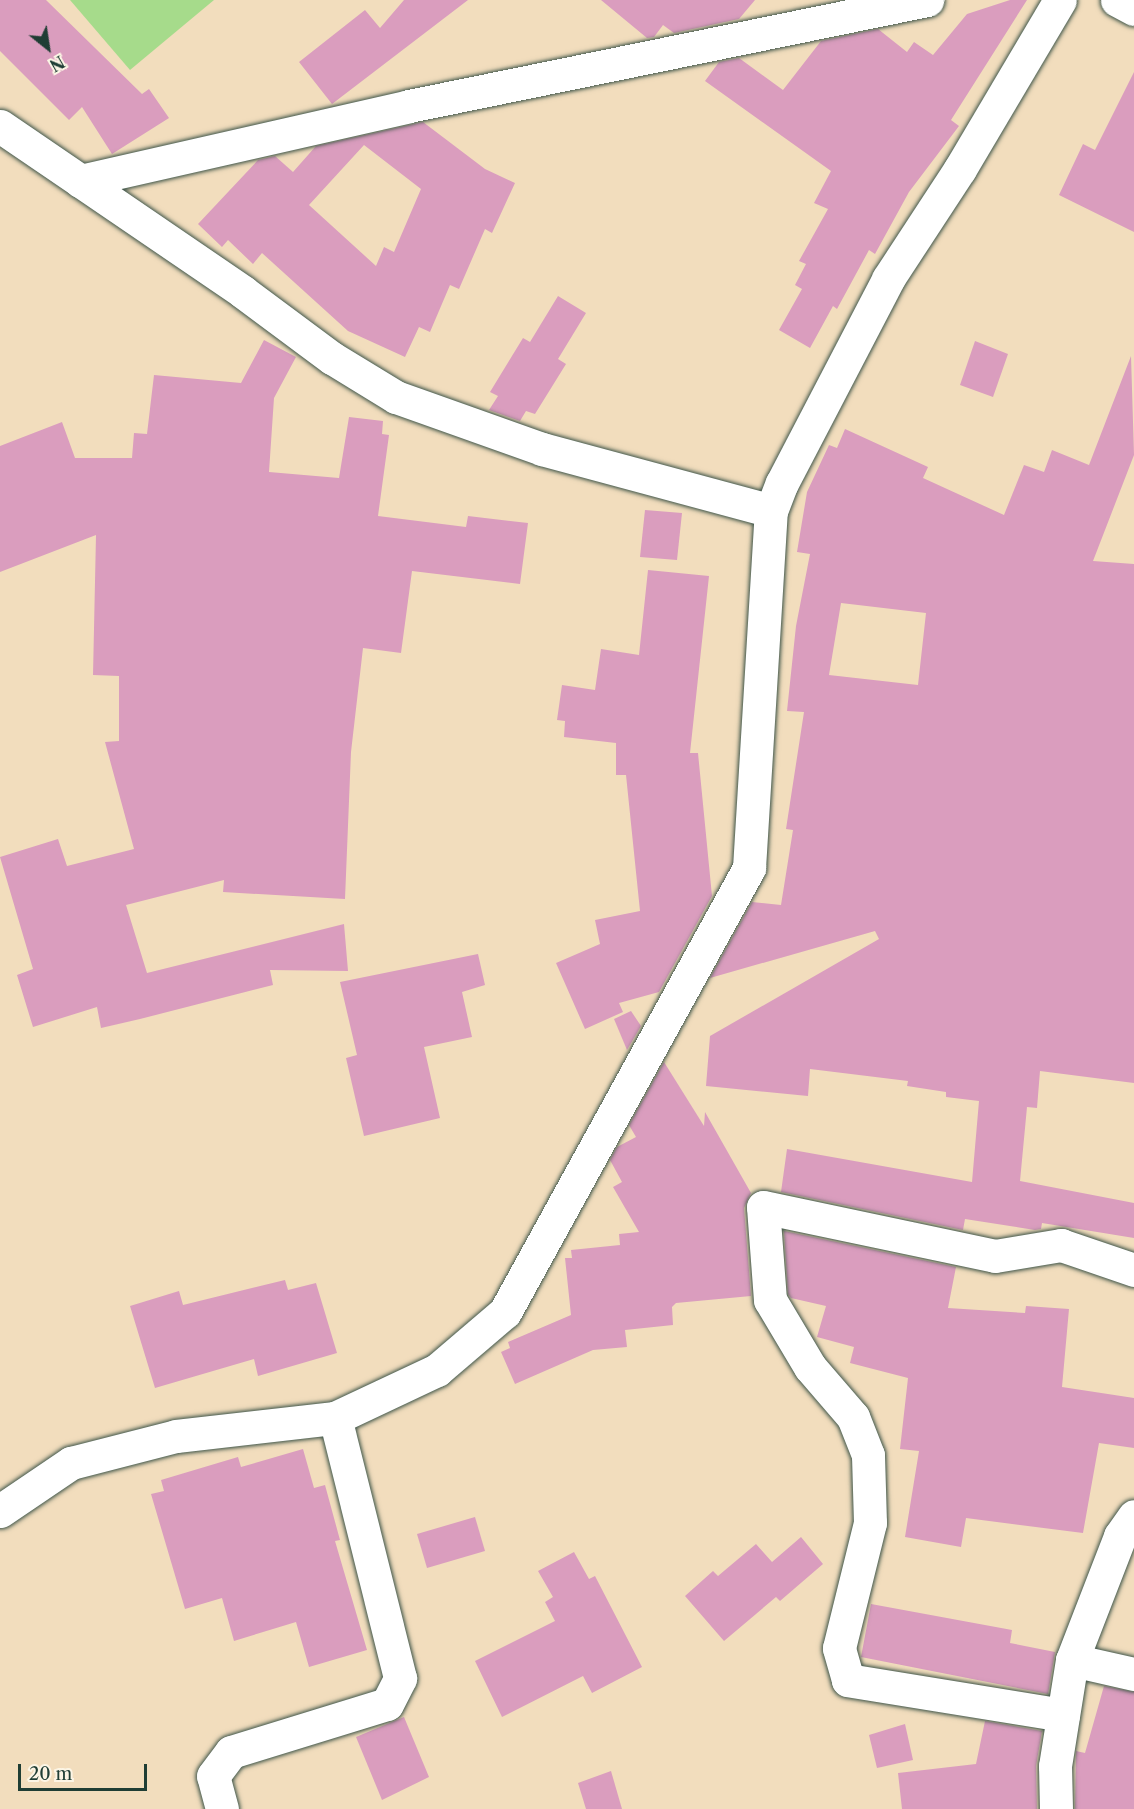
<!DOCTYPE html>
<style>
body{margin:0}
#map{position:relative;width:1134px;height:1809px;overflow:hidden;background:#f2ddbd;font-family:"Libre Caslon Text",serif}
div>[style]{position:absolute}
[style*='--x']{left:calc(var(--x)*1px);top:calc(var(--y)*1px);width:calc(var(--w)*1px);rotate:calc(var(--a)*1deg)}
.green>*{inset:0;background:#a6db8b}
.building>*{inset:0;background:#da9dbe}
.roads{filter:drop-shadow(0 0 2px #3f5549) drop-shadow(0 0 2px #3f5549)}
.minor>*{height:33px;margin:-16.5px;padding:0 16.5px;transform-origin:16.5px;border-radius:16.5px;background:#fff}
span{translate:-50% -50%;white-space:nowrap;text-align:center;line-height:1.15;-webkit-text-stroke:5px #fcf5e5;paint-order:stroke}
.north{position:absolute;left:18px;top:18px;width:60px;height:60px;-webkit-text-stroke:4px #fcf5e5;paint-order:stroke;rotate:150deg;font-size:16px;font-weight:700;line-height:24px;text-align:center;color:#1f3d34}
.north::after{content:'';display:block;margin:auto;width:21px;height:27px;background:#1f3d34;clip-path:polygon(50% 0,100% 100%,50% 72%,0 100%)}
.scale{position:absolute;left:18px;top:1764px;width:129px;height:27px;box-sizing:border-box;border:3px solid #1f3d34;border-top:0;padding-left:8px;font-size:18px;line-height:21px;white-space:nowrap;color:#1f3d34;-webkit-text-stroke:4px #fcf5e5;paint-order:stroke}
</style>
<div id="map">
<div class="green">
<div style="clip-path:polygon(70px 0,214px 0,130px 70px)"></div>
</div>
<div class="building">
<div style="clip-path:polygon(0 0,46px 0,142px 94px,149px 89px,169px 118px,112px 154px,82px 107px,69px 120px,0 51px)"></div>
<div style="clip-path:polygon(404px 0,468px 0,332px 104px,299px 62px,365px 10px,380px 28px)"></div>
<div style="clip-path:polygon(601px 0,755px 0,739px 19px,674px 33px,663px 25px,654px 37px,647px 38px)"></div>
<div style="clip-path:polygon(1010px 0,1027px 0,951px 120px,959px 126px,909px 192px,875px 254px,869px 250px,837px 309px,833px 306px,810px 348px,779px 330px,802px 289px,795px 285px,806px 264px,799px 261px,828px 209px,814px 203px,831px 171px,705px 81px,719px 62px,739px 58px,783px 90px,821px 41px,878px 29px,907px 52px,914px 42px,933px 55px,967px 14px)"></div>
<div style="clip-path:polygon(1134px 72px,1134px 232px,1059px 195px,1083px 144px,1095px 150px)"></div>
<div style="clip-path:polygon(evenodd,423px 122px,485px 169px,515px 183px,492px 233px,485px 229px,459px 289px,450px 285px,430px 332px,419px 327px,405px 357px,348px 331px,262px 253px,253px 264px,228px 240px,222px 247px,198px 224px,258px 160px,275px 156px,293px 172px,316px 146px,423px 122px,364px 145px,421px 189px,394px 252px,384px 247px,376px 266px,309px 205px,364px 145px)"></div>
<div style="clip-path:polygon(558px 296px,586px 313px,558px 359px,566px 364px,535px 414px,526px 411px,520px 421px,489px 410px,498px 396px,490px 392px,523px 338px,530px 342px)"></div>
<div style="clip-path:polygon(264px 340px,296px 357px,274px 398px,269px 472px,339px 478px,349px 417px,383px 421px,382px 434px,389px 435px,378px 516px,466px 527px,468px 516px,528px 523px,520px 584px,412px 571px,401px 653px,363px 648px,351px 752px,345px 899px,223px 892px,224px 880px,126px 905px,147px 973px,344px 924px,348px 971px,270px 970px,273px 985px,140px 1019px,101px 1028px,97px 1007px,33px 1027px,17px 975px,33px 969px,0 857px,58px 839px,67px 866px,134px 849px,105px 742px,119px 741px,119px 676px,93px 675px,96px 535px,0 572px,0 446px,62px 422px,75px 458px,132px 458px,134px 433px,147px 434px,154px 375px,241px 383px)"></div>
<div style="clip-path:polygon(975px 341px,1008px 354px,993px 397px,960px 385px)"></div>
<div style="clip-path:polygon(evenodd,1131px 356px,1134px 455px,1093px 561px,1134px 564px,1134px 1083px,1040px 1071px,1037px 1108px,1027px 1107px,1020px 1181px,1134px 1203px,1134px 1238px,1042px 1223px,1041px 1229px,1035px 1230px,965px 1219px,963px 1230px,781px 1192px,787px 1149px,972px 1182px,979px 1101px,946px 1097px,946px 1092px,907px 1086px,908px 1081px,810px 1069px,808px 1096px,706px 1086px,710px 1036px,879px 939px,875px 931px,710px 978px,752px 902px,781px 905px,793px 830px,786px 829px,804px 712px,787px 711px,796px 626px,810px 554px,797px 552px,807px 492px,829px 445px,837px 448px,845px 429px,928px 467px,923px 478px,1004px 515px,1024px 465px,1044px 472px,1052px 450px,1089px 465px,1131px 356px,841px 603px,926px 613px,918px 685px,829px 675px,841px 603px)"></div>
<div style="clip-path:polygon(645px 510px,682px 513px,677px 560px,640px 557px)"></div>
<div style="clip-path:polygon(648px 570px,709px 576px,690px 753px,698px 753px,712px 896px,659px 992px,619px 1003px,623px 1012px,585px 1029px,556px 963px,600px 944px,595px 920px,640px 911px,626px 775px,616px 775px,616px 743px,564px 737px,565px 721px,557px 720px,562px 685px,595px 690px,601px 649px,639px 655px)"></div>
<div style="clip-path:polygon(478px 954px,485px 985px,462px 992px,472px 1037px,424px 1047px,440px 1118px,364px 1136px,346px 1058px,357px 1055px,340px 982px)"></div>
<div style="clip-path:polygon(631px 1011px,641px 1026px,627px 1050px,614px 1019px)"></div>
<div style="clip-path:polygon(664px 1062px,704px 1126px,705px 1112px,751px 1193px,744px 1208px,751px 1296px,676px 1303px,672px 1307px,673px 1325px,625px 1330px,627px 1347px,593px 1350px,515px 1384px,501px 1352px,510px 1348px,508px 1342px,571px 1315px,565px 1258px,572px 1258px,571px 1250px,620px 1245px,619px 1234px,639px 1232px,613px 1187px,622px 1182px,610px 1160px,617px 1147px,636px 1137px,629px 1125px)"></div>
<div style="clip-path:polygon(784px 1231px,956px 1267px,948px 1308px,1025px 1313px,1026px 1306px,1069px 1309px,1062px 1387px,1134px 1398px,1134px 1448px,1099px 1443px,1083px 1533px,966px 1518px,961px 1547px,905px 1537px,919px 1451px,900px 1449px,908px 1378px,850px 1363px,854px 1347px,817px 1337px,826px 1306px,791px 1298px,788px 1294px)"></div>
<div style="clip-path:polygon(285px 1280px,288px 1290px,316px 1283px,337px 1353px,258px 1376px,254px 1359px,155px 1388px,130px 1306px,179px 1291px,183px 1305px)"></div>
<div style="clip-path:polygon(303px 1449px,314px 1488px,325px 1485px,340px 1540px,335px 1541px,367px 1650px,309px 1667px,296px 1622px,234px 1641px,222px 1598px,185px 1609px,151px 1494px,164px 1491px,161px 1480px,238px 1457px,241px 1467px)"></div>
<div style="clip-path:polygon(475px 1517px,485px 1551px,427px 1568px,417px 1534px)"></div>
<div style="clip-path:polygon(801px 1537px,823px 1564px,780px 1601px,776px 1597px,724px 1641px,685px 1596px,713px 1571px,718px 1576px,756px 1544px,772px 1562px)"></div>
<div style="clip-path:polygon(574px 1552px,589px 1579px,595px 1576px,642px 1667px,592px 1693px,583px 1676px,502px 1717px,475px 1661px,555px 1621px,545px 1602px,553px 1597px,538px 1571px)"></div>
<div style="clip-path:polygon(871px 1604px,1012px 1630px,1010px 1643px,1055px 1652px,1048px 1694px,861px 1657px)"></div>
<div style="clip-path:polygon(1104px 1686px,1134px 1692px,1134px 1809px,1075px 1809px,1076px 1751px,1085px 1753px)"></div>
<div style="clip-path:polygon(404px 1717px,429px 1777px,382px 1800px,356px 1737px)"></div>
<div style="clip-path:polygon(985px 1721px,1042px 1731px,1036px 1766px,1037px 1809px,902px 1809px,898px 1773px,976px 1764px)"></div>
<div style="clip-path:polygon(905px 1724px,913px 1760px,877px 1768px,869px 1735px)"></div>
<div style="clip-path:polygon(611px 1771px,622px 1809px,586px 1809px,578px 1783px)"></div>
</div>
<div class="roads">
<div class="minor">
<div style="--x:1117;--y:0;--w:19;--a:28"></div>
<div style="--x:0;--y:126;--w:294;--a:34.3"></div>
<div style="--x:243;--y:292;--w:111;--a:36.6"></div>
<div style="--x:332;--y:358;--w:75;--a:31.4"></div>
<div style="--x:396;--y:397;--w:155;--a:19.6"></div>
<div style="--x:542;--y:449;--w:237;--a:15.1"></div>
<div style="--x:80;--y:181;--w:337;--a:-12.8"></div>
<div style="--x:409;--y:106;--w:529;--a:-11.56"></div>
<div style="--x:0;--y:1511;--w:86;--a:-34.1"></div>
<div style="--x:71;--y:1463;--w:108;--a:-14.4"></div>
<div style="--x:176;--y:1436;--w:160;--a:-6.5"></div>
<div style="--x:335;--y:1418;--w:113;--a:-25.2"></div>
<div style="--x:437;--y:1370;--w:89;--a:-40.5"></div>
<div style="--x:505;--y:1312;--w:507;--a:-61.21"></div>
<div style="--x:749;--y:868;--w:358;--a:-86.5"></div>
<div style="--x:771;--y:511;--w:30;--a:-69"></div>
<div style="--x:782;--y:483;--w:230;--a:-62.5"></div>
<div style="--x:888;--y:279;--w:131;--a:-56.8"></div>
<div style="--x:960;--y:169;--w:196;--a:-59.4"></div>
<div style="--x:1072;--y:1660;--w:64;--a:12.7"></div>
<div style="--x:1063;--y:1715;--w:218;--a:-170.8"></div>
<div style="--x:848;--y:1680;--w:33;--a:-106"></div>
<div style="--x:839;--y:1648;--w:129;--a:-76.1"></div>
<div style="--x:870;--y:1523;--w:68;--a:-91.7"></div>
<div style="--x:868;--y:1455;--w:41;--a:-111.5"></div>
<div style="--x:853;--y:1417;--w:66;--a:-130.7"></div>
<div style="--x:810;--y:1367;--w:78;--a:-120.8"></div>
<div style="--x:770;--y:1300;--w:93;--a:-94.3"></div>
<div style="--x:763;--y:1207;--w:237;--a:11.9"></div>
<div style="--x:995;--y:1256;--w:67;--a:-9.5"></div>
<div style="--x:1061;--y:1245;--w:77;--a:18.9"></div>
<div style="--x:222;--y:1809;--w:34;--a:-105"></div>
<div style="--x:213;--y:1776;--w:30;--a:-53"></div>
<div style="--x:231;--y:1752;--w:163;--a:-17.1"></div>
<div style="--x:387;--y:1704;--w:29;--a:-63"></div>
<div style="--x:400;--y:1678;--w:268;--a:-104"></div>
<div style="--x:1056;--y:1809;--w:43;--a:-91.3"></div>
<div style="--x:1055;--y:1766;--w:107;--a:-80.9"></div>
<div style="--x:1072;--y:1660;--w:133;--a:-68.8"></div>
<div style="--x:1120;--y:1536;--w:24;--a:-55"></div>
</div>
</div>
<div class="north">N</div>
<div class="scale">20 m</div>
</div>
